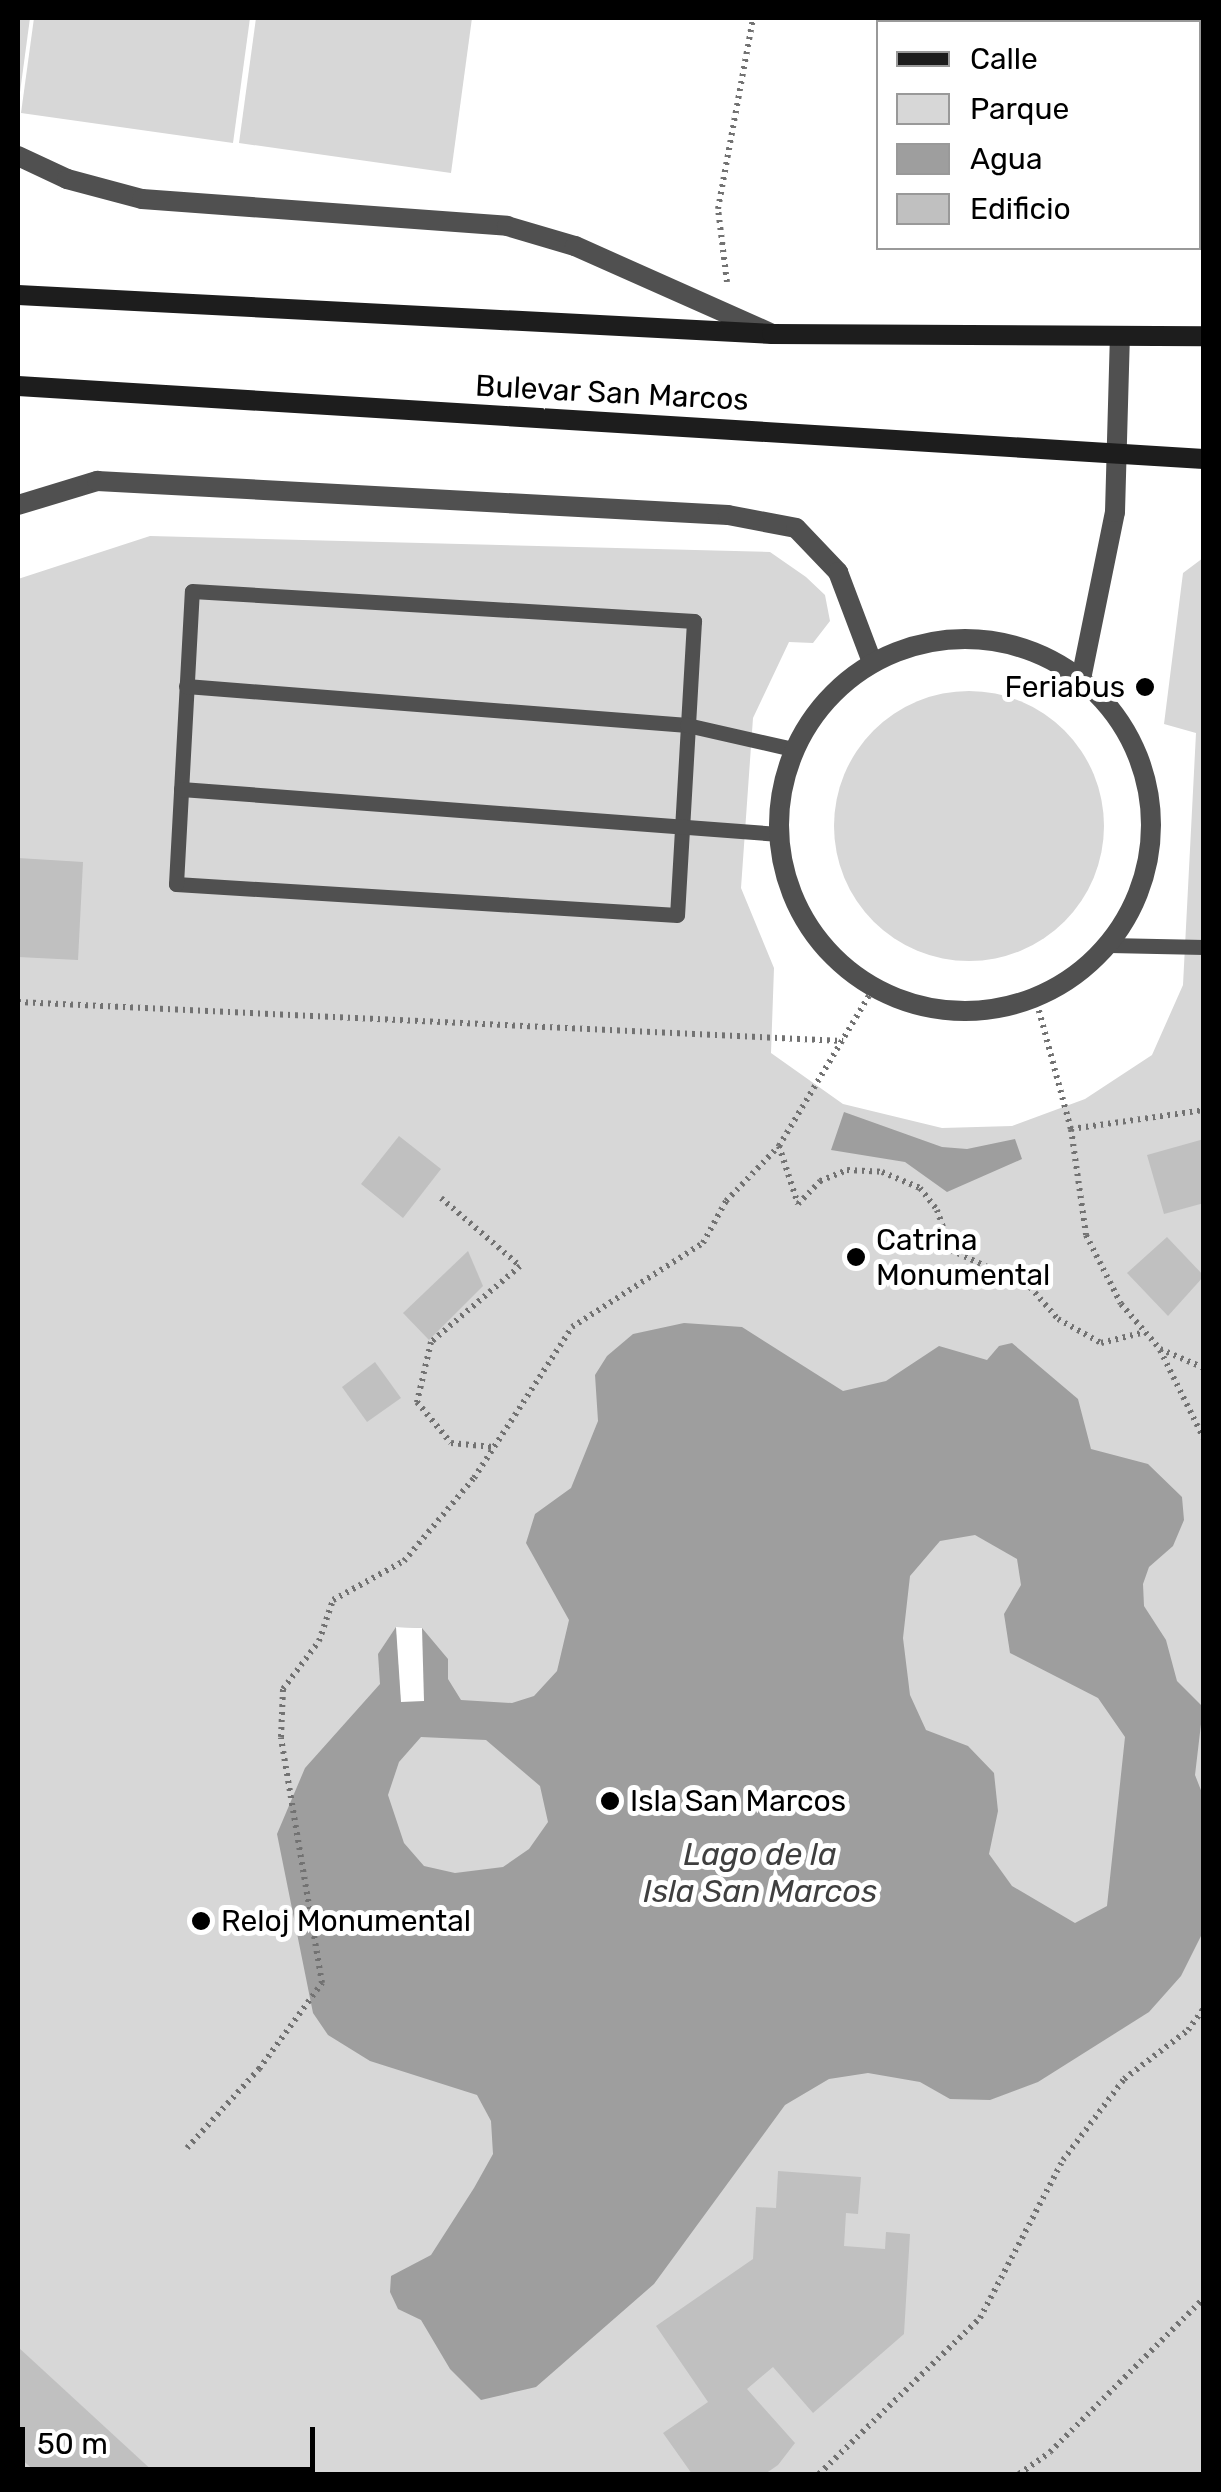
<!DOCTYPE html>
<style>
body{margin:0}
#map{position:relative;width:1221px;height:2492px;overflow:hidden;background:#fff;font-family:Rubik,sans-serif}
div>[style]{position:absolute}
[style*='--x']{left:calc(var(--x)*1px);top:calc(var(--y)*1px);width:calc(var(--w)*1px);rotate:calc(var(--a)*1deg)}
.green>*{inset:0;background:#d7d7d7}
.round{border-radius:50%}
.water>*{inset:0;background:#9e9e9e}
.pier>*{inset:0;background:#fff}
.building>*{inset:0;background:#c0c0c0}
.path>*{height:6px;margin-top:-3px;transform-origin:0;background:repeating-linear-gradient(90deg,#727272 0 2.5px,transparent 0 7.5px)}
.lane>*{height:15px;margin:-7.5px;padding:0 7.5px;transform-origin:7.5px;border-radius:7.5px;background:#505050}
.street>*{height:20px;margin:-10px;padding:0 10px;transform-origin:10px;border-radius:10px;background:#505050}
.street>.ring{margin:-10px;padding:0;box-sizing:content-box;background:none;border:20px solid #505050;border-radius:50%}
.secondary>*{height:20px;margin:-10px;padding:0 10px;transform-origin:10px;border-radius:10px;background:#1d1d1d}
.dots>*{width:28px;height:28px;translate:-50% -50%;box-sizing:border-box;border:5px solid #fff;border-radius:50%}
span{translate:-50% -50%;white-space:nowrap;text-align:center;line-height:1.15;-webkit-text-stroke:10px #fff;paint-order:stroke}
.street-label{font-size:30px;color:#000}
.poi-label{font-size:30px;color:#000}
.right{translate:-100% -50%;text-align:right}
.left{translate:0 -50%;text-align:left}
.water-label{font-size:32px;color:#3f3f3f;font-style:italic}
.frame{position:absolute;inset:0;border:20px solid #000;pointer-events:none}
.legend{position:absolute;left:876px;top:20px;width:325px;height:230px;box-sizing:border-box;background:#fff;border:2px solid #999;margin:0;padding:12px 18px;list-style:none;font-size:30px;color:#000}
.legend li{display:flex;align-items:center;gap:20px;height:50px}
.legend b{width:50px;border:2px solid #999}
.scale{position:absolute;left:20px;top:2427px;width:295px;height:45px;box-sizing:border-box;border:5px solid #000;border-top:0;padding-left:12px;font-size:30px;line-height:35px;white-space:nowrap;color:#000;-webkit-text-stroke:8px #fff;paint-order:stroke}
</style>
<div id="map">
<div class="green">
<div style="clip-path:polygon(18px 18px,30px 18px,18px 107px)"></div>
<div style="clip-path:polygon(34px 18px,250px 18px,233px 143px,21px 113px)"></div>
<div style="clip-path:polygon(256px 18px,472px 18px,451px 173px,239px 143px)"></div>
<div style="clip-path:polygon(150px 536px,770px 552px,806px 577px,825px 595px,830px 621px,813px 643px,789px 642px,753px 718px,741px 888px,774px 968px,771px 1053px,843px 1104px,942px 1128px,1012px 1126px,1085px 1099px,1152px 1055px,1183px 985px,1196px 733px,1164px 724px,1183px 573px,1203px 558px,1203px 2474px,18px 2474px,18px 579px)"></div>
<div class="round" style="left:834px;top:691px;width:270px;height:270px"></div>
</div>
<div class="water">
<div style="clip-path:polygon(844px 1112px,942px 1147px,967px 1149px,1015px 1139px,1022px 1159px,947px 1192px,905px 1162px,831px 1150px)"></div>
<div style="clip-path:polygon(evenodd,684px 1323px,742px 1327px,843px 1391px,886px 1381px,939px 1346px,987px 1360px,999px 1346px,1012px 1343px,1078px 1399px,1091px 1449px,1148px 1464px,1182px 1497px,1184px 1520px,1173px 1546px,1149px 1567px,1143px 1584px,1144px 1606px,1166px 1640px,1177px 1681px,1203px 1707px,1195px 1775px,1204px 1798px,1203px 1932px,1181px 1976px,1149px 2012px,1038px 2082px,990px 2100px,950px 2099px,920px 2082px,868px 2073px,829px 2079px,785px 2105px,654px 2284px,536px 2387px,481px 2400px,450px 2369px,421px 2320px,398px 2309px,390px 2292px,391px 2276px,431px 2255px,474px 2188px,493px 2154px,491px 2121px,477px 2095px,370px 2061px,328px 2035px,313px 2013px,277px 1834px,305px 1768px,380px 1684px,378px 1654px,396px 1627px,422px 1628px,448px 1659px,448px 1679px,461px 1700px,512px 1703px,534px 1696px,557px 1671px,569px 1620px,526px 1543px,535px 1514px,571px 1488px,598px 1421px,595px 1375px,607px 1356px,633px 1334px,684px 1323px,975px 1535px,1017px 1559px,1021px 1585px,1004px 1614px,1010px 1653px,1098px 1698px,1125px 1737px,1107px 1906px,1075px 1923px,1012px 1886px,989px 1854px,998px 1811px,994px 1773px,968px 1746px,926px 1730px,910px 1695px,903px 1638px,910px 1576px,940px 1541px,975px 1535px,684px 1323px,421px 1737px,486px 1740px,540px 1786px,548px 1822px,529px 1849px,503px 1867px,455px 1873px,424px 1866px,404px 1843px,388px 1795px,399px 1762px,421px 1737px)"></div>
</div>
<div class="pier">
<div style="clip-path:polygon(396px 1627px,422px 1628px,424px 1701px,401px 1702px)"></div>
</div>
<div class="building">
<div style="clip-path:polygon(18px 858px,83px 862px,78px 960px,18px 957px)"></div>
<div style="clip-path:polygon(399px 1136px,441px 1169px,403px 1218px,361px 1184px)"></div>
<div style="clip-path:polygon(1204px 1139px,1204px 1203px,1164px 1214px,1147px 1155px)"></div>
<div style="clip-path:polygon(1167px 1237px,1204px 1276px,1168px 1316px,1127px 1273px)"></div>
<div style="clip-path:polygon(468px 1251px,483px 1286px,429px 1340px,403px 1313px)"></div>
<div style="clip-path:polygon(375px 1362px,401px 1398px,367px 1422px,342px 1387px)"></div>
<div style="clip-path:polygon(778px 2171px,861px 2177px,858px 2214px,846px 2213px,844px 2246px,885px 2249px,886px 2232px,910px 2234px,904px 2334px,813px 2413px,773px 2367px,747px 2389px,795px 2443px,778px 2465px,765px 2474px,692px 2474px,663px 2433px,708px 2402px,656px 2326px,753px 2259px,756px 2207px,776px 2208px)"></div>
<div style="clip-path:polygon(18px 2347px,156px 2474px,38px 2474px,18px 2456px)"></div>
</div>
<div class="path">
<div style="--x:727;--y:282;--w:74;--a:-97"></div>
<div style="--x:718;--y:209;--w:194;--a:-79.6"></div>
<div style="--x:1035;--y:996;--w:138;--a:74.9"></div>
<div style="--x:1071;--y:1129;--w:107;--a:81.9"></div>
<div style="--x:1086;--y:1235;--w:77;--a:63.1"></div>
<div style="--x:1121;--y:1304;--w:60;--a:49.1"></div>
<div style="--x:1160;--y:1349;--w:48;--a:23.4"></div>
<div style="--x:18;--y:1002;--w:826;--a:2.71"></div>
<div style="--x:1071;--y:1129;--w:134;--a:-8.1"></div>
<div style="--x:779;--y:1146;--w:61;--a:71.9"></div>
<div style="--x:798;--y:1204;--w:32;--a:-46"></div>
<div style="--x:820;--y:1181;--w:29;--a:-22"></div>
<div style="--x:847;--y:1170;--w:35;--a:3"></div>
<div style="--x:882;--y:1172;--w:41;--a:22.8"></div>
<div style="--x:920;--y:1188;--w:28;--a:52"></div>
<div style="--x:937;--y:1210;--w:42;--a:70.7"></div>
<div style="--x:951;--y:1250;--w:87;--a:25.1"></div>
<div style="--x:1030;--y:1287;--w:43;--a:48.8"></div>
<div style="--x:1058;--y:1319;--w:49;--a:29.2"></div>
<div style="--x:1101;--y:1343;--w:45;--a:-14"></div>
<div style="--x:441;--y:1198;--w:104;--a:40.7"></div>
<div style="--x:520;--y:1266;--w:117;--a:139.5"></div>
<div style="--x:431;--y:1342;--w:62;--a:103.1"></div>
<div style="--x:417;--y:1402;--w:53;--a:50.3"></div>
<div style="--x:451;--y:1443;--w:42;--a:5.4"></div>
<div style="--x:1160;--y:1350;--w:99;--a:63.7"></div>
<div style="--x:187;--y:2148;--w:107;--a:-47.7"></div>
<div style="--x:259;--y:2069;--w:107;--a:-53.8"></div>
<div style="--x:322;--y:1983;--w:249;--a:-99.5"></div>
<div style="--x:281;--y:1737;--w:48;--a:-87.6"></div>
<div style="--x:283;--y:1689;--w:60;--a:-53.1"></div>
<div style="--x:319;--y:1641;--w:43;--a:-71.1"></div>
<div style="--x:333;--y:1600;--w:81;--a:-28.8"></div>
<div style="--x:404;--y:1561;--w:109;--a:-49.9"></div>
<div style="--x:474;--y:1478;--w:180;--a:-57"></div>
<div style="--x:572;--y:1327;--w:156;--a:-32.7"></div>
<div style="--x:703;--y:1243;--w:48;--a:-61.3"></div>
<div style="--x:726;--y:1201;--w:76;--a:-46.1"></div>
<div style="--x:779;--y:1146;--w:185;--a:-59.1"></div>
<div style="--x:819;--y:2474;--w:224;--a:-44.1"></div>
<div style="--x:980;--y:2318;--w:178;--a:-62.3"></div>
<div style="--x:1063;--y:2160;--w:101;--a:-53"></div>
<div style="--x:1124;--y:2079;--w:81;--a:-37.4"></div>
<div style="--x:1188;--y:2030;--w:27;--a:-54"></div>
<div style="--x:1019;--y:2474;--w:38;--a:-35"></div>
<div style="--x:1050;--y:2452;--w:218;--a:-45"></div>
</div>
<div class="lane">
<div style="--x:192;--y:591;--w:503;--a:3.42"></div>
<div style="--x:694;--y:621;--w:294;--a:93.3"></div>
<div style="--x:677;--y:915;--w:502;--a:-176.46"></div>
<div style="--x:176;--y:884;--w:293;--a:-86.9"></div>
<div style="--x:186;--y:686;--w:503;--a:4.45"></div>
<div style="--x:687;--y:725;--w:109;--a:12.8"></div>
<div style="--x:181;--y:789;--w:600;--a:4.3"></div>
<div style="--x:1109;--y:945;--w:95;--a:1.2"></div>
</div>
<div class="street">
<div style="--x:18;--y:156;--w:54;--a:25.1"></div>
<div style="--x:67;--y:179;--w:78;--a:14.9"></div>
<div style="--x:142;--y:199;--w:366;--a:4.2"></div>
<div style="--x:507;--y:226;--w:71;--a:16.4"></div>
<div style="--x:575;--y:246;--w:214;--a:24"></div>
<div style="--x:18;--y:505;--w:83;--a:-16.9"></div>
<div style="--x:97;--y:481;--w:632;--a:3.08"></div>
<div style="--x:728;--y:515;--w:69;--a:10.8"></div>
<div style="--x:796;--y:528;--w:61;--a:46.3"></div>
<div style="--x:838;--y:572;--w:96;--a:69.3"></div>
<div class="ring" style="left:779px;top:639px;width:352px;height:352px"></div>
<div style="--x:1081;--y:679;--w:170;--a:-78.5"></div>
<div style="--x:1115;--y:512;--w:176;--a:-88.4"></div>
</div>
<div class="secondary">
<div style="--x:18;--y:295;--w:755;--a:2.96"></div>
<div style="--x:772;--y:334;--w:432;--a:0.3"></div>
<div style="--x:18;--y:386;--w:1188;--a:3.52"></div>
</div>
<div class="dots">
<div style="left:1145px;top:687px;background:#000"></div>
<div style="left:856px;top:1257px;background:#000"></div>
<div style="left:610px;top:1801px;background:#000"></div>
<div style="left:201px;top:1921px;background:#000"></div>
</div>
<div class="street-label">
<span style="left:612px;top:393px;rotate:3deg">Bulevar San Marcos</span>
</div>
<div class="poi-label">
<span class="right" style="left:1125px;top:687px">Feriabus</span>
<span class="left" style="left:876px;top:1257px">Catrina<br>Monumental</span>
<span class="left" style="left:630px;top:1801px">Isla San Marcos</span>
<span class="left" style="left:221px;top:1921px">Reloj Monumental</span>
</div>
<div class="water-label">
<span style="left:760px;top:1873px">Lago de la<br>Isla San Marcos</span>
</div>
<div class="frame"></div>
<ul class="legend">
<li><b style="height:12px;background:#1d1d1d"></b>Calle</li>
<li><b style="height:28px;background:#d7d7d7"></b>Parque</li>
<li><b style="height:28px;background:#9e9e9e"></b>Agua</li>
<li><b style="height:28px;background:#c0c0c0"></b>Edificio</li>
</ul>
<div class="scale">50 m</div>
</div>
